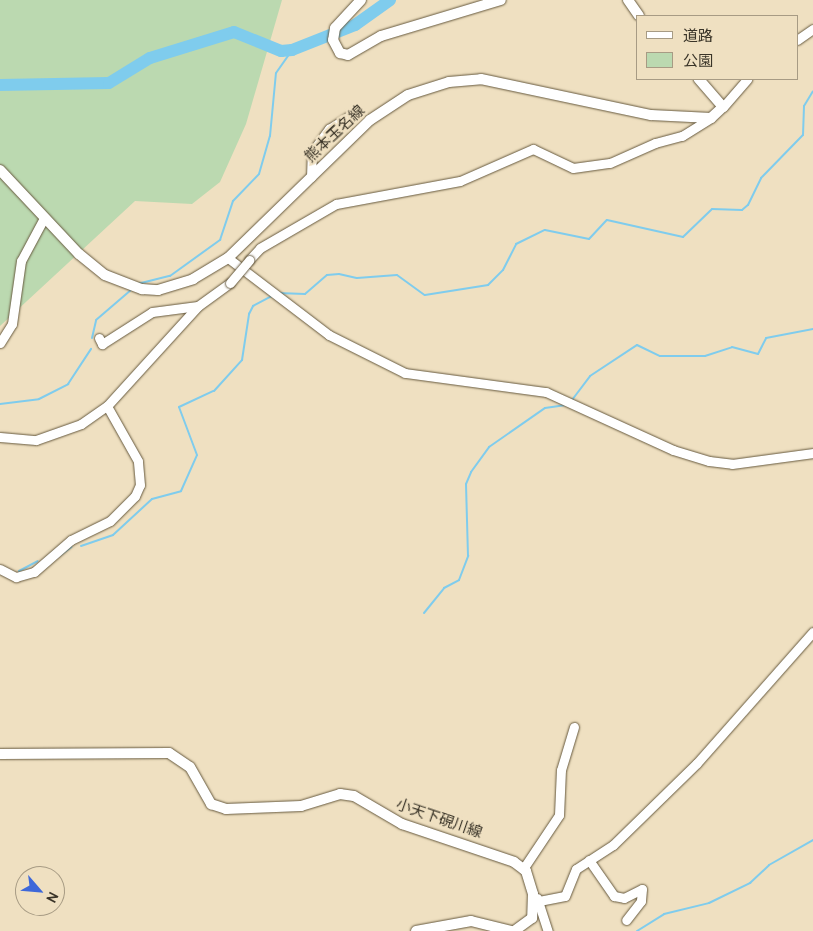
<!DOCTYPE html>
<meta charset="utf-8">
<style>
body{margin:0}
#map{position:relative;width:813px;height:931px;overflow:hidden;background:#efe0c1;font-family:Cabin,"Noto Sans JP",sans-serif}
div>[style]{position:absolute}
[style*='--x']{left:calc(var(--x)*1px);top:calc(var(--y)*1px);width:calc(var(--w)*1px);rotate:calc(var(--a)*1deg)}
.green>*{inset:0;background:#bbd9b0}
.stream>*{height:2px;margin:-1px;padding:0 1px;transform-origin:1px;border-radius:1px;background:#7fcced}
.river>*{height:12px;margin:-6px;padding:0 6px;transform-origin:6px;border-radius:6px;background:#7fcced}
.roads{filter:drop-shadow(0 0 1px #66593e) drop-shadow(0 0 1px #66593e)}
.minor>*{height:9px;margin:-4.5px;padding:0 4.5px;transform-origin:4.5px;border-radius:4.5px;background:#fff}
.major>*{height:10px;margin:-5px;padding:0 5px;transform-origin:5px;border-radius:5px;background:#fff}
.bridges{filter:drop-shadow(0 0 1px #66593e) drop-shadow(0 0 1px #66593e)}
.minor-bridge>*{height:9px;margin:-4.5px;padding:0 4.5px;transform-origin:4.5px;border-radius:4.5px;background:#fff}
span{translate:-50% -50%;white-space:nowrap;text-align:center;line-height:1.15;-webkit-text-stroke:4.5px #efe0c1;paint-order:stroke}
.street-label{font-size:15px;color:#3a3428}
.legend{position:absolute;left:636px;top:15px;width:162px;height:65px;box-sizing:border-box;background:#efe0c1;border:1px solid #a79b84;margin:0;padding:6px 9px;list-style:none;font-size:15px;color:#3a3428}
.legend li{display:flex;align-items:center;gap:10px;height:25px}
.legend b{width:25px;border:1px solid #a79b84}
.north{position:absolute;left:15px;top:866px;width:50px;height:50px;box-sizing:border-box;background:#efe0c1;border:1px solid #a79b84;border-radius:50%;rotate:117deg;font-size:14px;font-weight:700;line-height:20px;text-align:center;color:#3a3428}
.north::after{content:'';display:block;margin:auto;width:18px;height:22px;background:#3e68d9;clip-path:polygon(50% 0,100% 100%,50% 72%,0 100%)}
</style>
<div id="map">
<div class="green">
<div style="clip-path:polygon(0 0,282px 0,246px 124px,220px 182px,192px 204px,135px 201px,0 326px)"></div>
</div>
<div class="stream">
<div style="--x:137;--y:284;--w:34;--a:-14"></div>
<div style="--x:170;--y:276;--w:62;--a:-35.8"></div>
<div style="--x:220;--y:240;--w:41;--a:-71.6"></div>
<div style="--x:233;--y:201;--w:37;--a:-46"></div>
<div style="--x:259;--y:174;--w:40;--a:-74"></div>
<div style="--x:270;--y:136;--w:63;--a:-84.6"></div>
<div style="--x:276;--y:73;--w:28;--a:-55"></div>
<div style="--x:278;--y:293;--w:27;--a:2"></div>
<div style="--x:305;--y:294;--w:29;--a:-41"></div>
<div style="--x:327;--y:275;--w:12;--a:-5"></div>
<div style="--x:339;--y:274;--w:18;--a:13"></div>
<div style="--x:357;--y:278;--w:40;--a:-4.3"></div>
<div style="--x:397;--y:275;--w:34;--a:36"></div>
<div style="--x:425;--y:295;--w:64;--a:-9"></div>
<div style="--x:488;--y:285;--w:21;--a:-45"></div>
<div style="--x:503;--y:270;--w:29;--a:-63"></div>
<div style="--x:516;--y:244;--w:32;--a:-26"></div>
<div style="--x:545;--y:230;--w:45;--a:11.6"></div>
<div style="--x:589;--y:239;--w:26;--a:-47"></div>
<div style="--x:607;--y:220;--w:78;--a:12.6"></div>
<div style="--x:683;--y:237;--w:40;--a:-44"></div>
<div style="--x:712;--y:209;--w:30;--a:2"></div>
<div style="--x:742;--y:210;--w:8;--a:-40"></div>
<div style="--x:748;--y:205;--w:30;--a:-64"></div>
<div style="--x:761;--y:178;--w:60;--a:-45.7"></div>
<div style="--x:803;--y:135;--w:29;--a:-88"></div>
<div style="--x:804;--y:106;--w:17;--a:-59"></div>
<div style="--x:92;--y:338;--w:18;--a:-77"></div>
<div style="--x:96;--y:320;--w:48;--a:-40.7"></div>
<div style="--x:572;--y:400;--w:30;--a:-53"></div>
<div style="--x:590;--y:376;--w:56;--a:-33.4"></div>
<div style="--x:637;--y:345;--w:25;--a:26"></div>
<div style="--x:660;--y:356;--w:45;--a:0"></div>
<div style="--x:705;--y:356;--w:28;--a:-18"></div>
<div style="--x:732;--y:347;--w:27;--a:15"></div>
<div style="--x:758;--y:354;--w:18;--a:-63"></div>
<div style="--x:766;--y:338;--w:48;--a:-10.8"></div>
<div style="--x:0;--y:404;--w:39;--a:-7"></div>
<div style="--x:39;--y:399;--w:33;--a:-27"></div>
<div style="--x:68;--y:384;--w:42;--a:-56.7"></div>
<div style="--x:81;--y:546;--w:34;--a:-19"></div>
<div style="--x:113;--y:535;--w:53;--a:-42.7"></div>
<div style="--x:152;--y:499;--w:30;--a:-15"></div>
<div style="--x:181;--y:491;--w:39;--a:-66"></div>
<div style="--x:197;--y:455;--w:51;--a:-110.6"></div>
<div style="--x:179;--y:407;--w:38;--a:-25"></div>
<div style="--x:214;--y:391;--w:42;--a:-47.9"></div>
<div style="--x:242;--y:360;--w:47;--a:-81.3"></div>
<div style="--x:249;--y:314;--w:9;--a:-63"></div>
<div style="--x:253;--y:306;--w:21;--a:-28"></div>
<div style="--x:48;--y:564;--w:29;--a:-36"></div>
<div style="--x:19;--y:571;--w:21;--a:-28"></div>
<div style="--x:424;--y:613;--w:32;--a:-51"></div>
<div style="--x:444;--y:588;--w:17;--a:-28"></div>
<div style="--x:459;--y:580;--w:26;--a:-69"></div>
<div style="--x:468;--y:556;--w:72;--a:-91.6"></div>
<div style="--x:466;--y:484;--w:13;--a:-67"></div>
<div style="--x:471;--y:472;--w:31;--a:-54"></div>
<div style="--x:489;--y:447;--w:68;--a:-34.9"></div>
<div style="--x:545;--y:408;--w:21;--a:-8"></div>
<div style="--x:637;--y:931;--w:32;--a:-32"></div>
<div style="--x:664;--y:914;--w:46;--a:-13.7"></div>
<div style="--x:709;--y:903;--w:46;--a:-26"></div>
<div style="--x:750;--y:883;--w:26;--a:-43"></div>
<div style="--x:769;--y:865;--w:51;--a:-29.6"></div>
</div>
<div class="river">
<div style="--x:0;--y:85;--w:109;--a:-1.1"></div>
<div style="--x:109;--y:83;--w:48;--a:-31.4"></div>
<div style="--x:150;--y:58;--w:88;--a:-17.2"></div>
<div style="--x:234;--y:32;--w:51;--a:22"></div>
<div style="--x:281;--y:51;--w:11;--a:-5"></div>
<div style="--x:292;--y:50;--w:68;--a:-21.6"></div>
<div style="--x:355;--y:25;--w:43;--a:-35.5"></div>
</div>
<div class="roads">
<div class="minor">
<div style="--x:797;--y:40;--w:19;--a:-35"></div>
<div style="--x:723;--y:107;--w:37;--a:-49"></div>
<div style="--x:311;--y:177;--w:25;--a:-88"></div>
<div style="--x:312;--y:152;--w:29;--a:-54"></div>
<div style="--x:329;--y:129;--w:24;--a:-33"></div>
<div style="--x:228;--y:258;--w:127;--a:37.3"></div>
<div style="--x:329;--y:335;--w:85;--a:26.6"></div>
<div style="--x:405;--y:373;--w:142;--a:7.7"></div>
<div style="--x:546;--y:392;--w:140;--a:24.5"></div>
<div style="--x:673;--y:450;--w:38;--a:17"></div>
<div style="--x:709;--y:461;--w:23;--a:7"></div>
<div style="--x:732;--y:464;--w:82;--a:-7.7"></div>
<div style="--x:249;--y:260;--w:16;--a:-47"></div>
<div style="--x:260;--y:248;--w:88;--a:-30.1"></div>
<div style="--x:336;--y:204;--w:126;--a:-10.5"></div>
<div style="--x:460;--y:181;--w:80;--a:-23.7"></div>
<div style="--x:533;--y:149;--w:44;--a:25.4"></div>
<div style="--x:573;--y:168;--w:37;--a:-8"></div>
<div style="--x:610;--y:163;--w:49;--a:-24"></div>
<div style="--x:655;--y:143;--w:28;--a:-15"></div>
<div style="--x:682;--y:136;--w:34;--a:-32"></div>
<div style="--x:99;--y:338;--w:7;--a:63"></div>
<div style="--x:102;--y:344;--w:59;--a:-32.6"></div>
<div style="--x:152;--y:312;--w:46;--a:-7.4"></div>
<div style="--x:198;--y:306;--w:39;--a:-36"></div>
<div style="--x:0;--y:343;--w:22;--a:-58"></div>
<div style="--x:12;--y:324;--w:64;--a:-81.9"></div>
<div style="--x:21;--y:261;--w:49;--a:-61.9"></div>
<div style="--x:0;--y:437;--w:36;--a:5"></div>
<div style="--x:36;--y:440;--w:48;--a:-19.6"></div>
<div style="--x:81;--y:424;--w:32;--a:-35"></div>
<div style="--x:107;--y:406;--w:135;--a:-47.7"></div>
<div style="--x:0;--y:569;--w:18;--a:27"></div>
<div style="--x:16;--y:577;--w:19;--a:-16"></div>
<div style="--x:34;--y:572;--w:49;--a:-40.9"></div>
<div style="--x:71;--y:540;--w:43;--a:-26"></div>
<div style="--x:110;--y:521;--w:35;--a:-45"></div>
<div style="--x:135;--y:496;--w:12;--a:-66"></div>
<div style="--x:140;--y:485;--w:24;--a:-95"></div>
<div style="--x:138;--y:461;--w:63;--a:-119.4"></div>
<div style="--x:589;--y:860;--w:44;--a:55.2"></div>
<div style="--x:614;--y:896;--w:10;--a:11"></div>
<div style="--x:624;--y:898;--w:20;--a:-27"></div>
<div style="--x:642;--y:889;--w:12;--a:95"></div>
<div style="--x:641;--y:901;--w:24;--a:128"></div>
<div style="--x:523;--y:869;--w:65;--a:-56.3"></div>
<div style="--x:559;--y:815;--w:45;--a:-87.5"></div>
<div style="--x:561;--y:770;--w:45;--a:-73.2"></div>
<div style="--x:537;--y:898;--w:35;--a:72"></div>
<div style="--x:539;--y:901;--w:26;--a:-11"></div>
<div style="--x:565;--y:896;--w:29;--a:-68"></div>
<div style="--x:576;--y:869;--w:44;--a:-33"></div>
<div style="--x:613;--y:845;--w:117;--a:-44.3"></div>
<div style="--x:697;--y:763;--w:175;--a:-48.5"></div>
</div>
<div class="major">
<div style="--x:361;--y:0;--w:38;--a:133"></div>
<div style="--x:335;--y:28;--w:12;--a:99"></div>
<div style="--x:333;--y:40;--w:15;--a:62"></div>
<div style="--x:340;--y:53;--w:8;--a:14"></div>
<div style="--x:348;--y:55;--w:38;--a:-30"></div>
<div style="--x:381;--y:36;--w:125;--a:-16.7"></div>
<div style="--x:628;--y:0;--w:19;--a:55"></div>
<div style="--x:0;--y:170;--w:115;--a:46.8"></div>
<div style="--x:79;--y:254;--w:33;--a:39"></div>
<div style="--x:105;--y:275;--w:40;--a:21"></div>
<div style="--x:142;--y:289;--w:16;--a:4"></div>
<div style="--x:158;--y:290;--w:37;--a:-17"></div>
<div style="--x:193;--y:279;--w:41;--a:-31"></div>
<div style="--x:228;--y:258;--w:198;--a:-44.2"></div>
<div style="--x:370;--y:120;--w:45;--a:-33.3"></div>
<div style="--x:408;--y:95;--w:43;--a:-17.6"></div>
<div style="--x:449;--y:82;--w:32;--a:-5"></div>
<div style="--x:481;--y:79;--w:174;--a:12"></div>
<div style="--x:651;--y:115;--w:60;--a:2.9"></div>
<div style="--x:711;--y:118;--w:16;--a:-43"></div>
<div style="--x:723;--y:107;--w:37;--a:-131"></div>
<div style="--x:0;--y:754;--w:169;--a:-0.3"></div>
<div style="--x:169;--y:753;--w:25;--a:34"></div>
<div style="--x:190;--y:767;--w:43;--a:60.4"></div>
<div style="--x:211;--y:804;--w:16;--a:18"></div>
<div style="--x:226;--y:809;--w:75;--a:-2.3"></div>
<div style="--x:301;--y:806;--w:41;--a:-17.1"></div>
<div style="--x:340;--y:794;--w:14;--a:8"></div>
<div style="--x:354;--y:796;--w:56;--a:30.3"></div>
<div style="--x:402;--y:824;--w:118;--a:18.7"></div>
<div style="--x:514;--y:862;--w:15;--a:37"></div>
<div style="--x:526;--y:871;--w:24;--a:73"></div>
<div style="--x:533;--y:894;--w:24;--a:92"></div>
<div style="--x:532;--y:918;--w:22;--a:144"></div>
<div style="--x:416;--y:931;--w:56;--a:-10.3"></div>
<div style="--x:471;--y:921;--w:41;--a:14"></div>
</div>
</div>
<div class="bridges">
<div class="minor-bridge">
<div style="--x:230;--y:283;--w:30;--a:-50"></div>
</div>
</div>
<div class="street-label">
<span style="left:335px;top:134px;rotate:-43deg">熊本玉名線</span>
<span style="left:439px;top:819px;rotate:19deg">小天下硯川線</span>
</div>
<ul class="legend">
<li><b style="height:6px;background:#fff"></b>道路</li>
<li><b style="height:14px;background:#bbd9b0"></b>公園</li>
</ul>
<div class="north">N</div>
</div>
